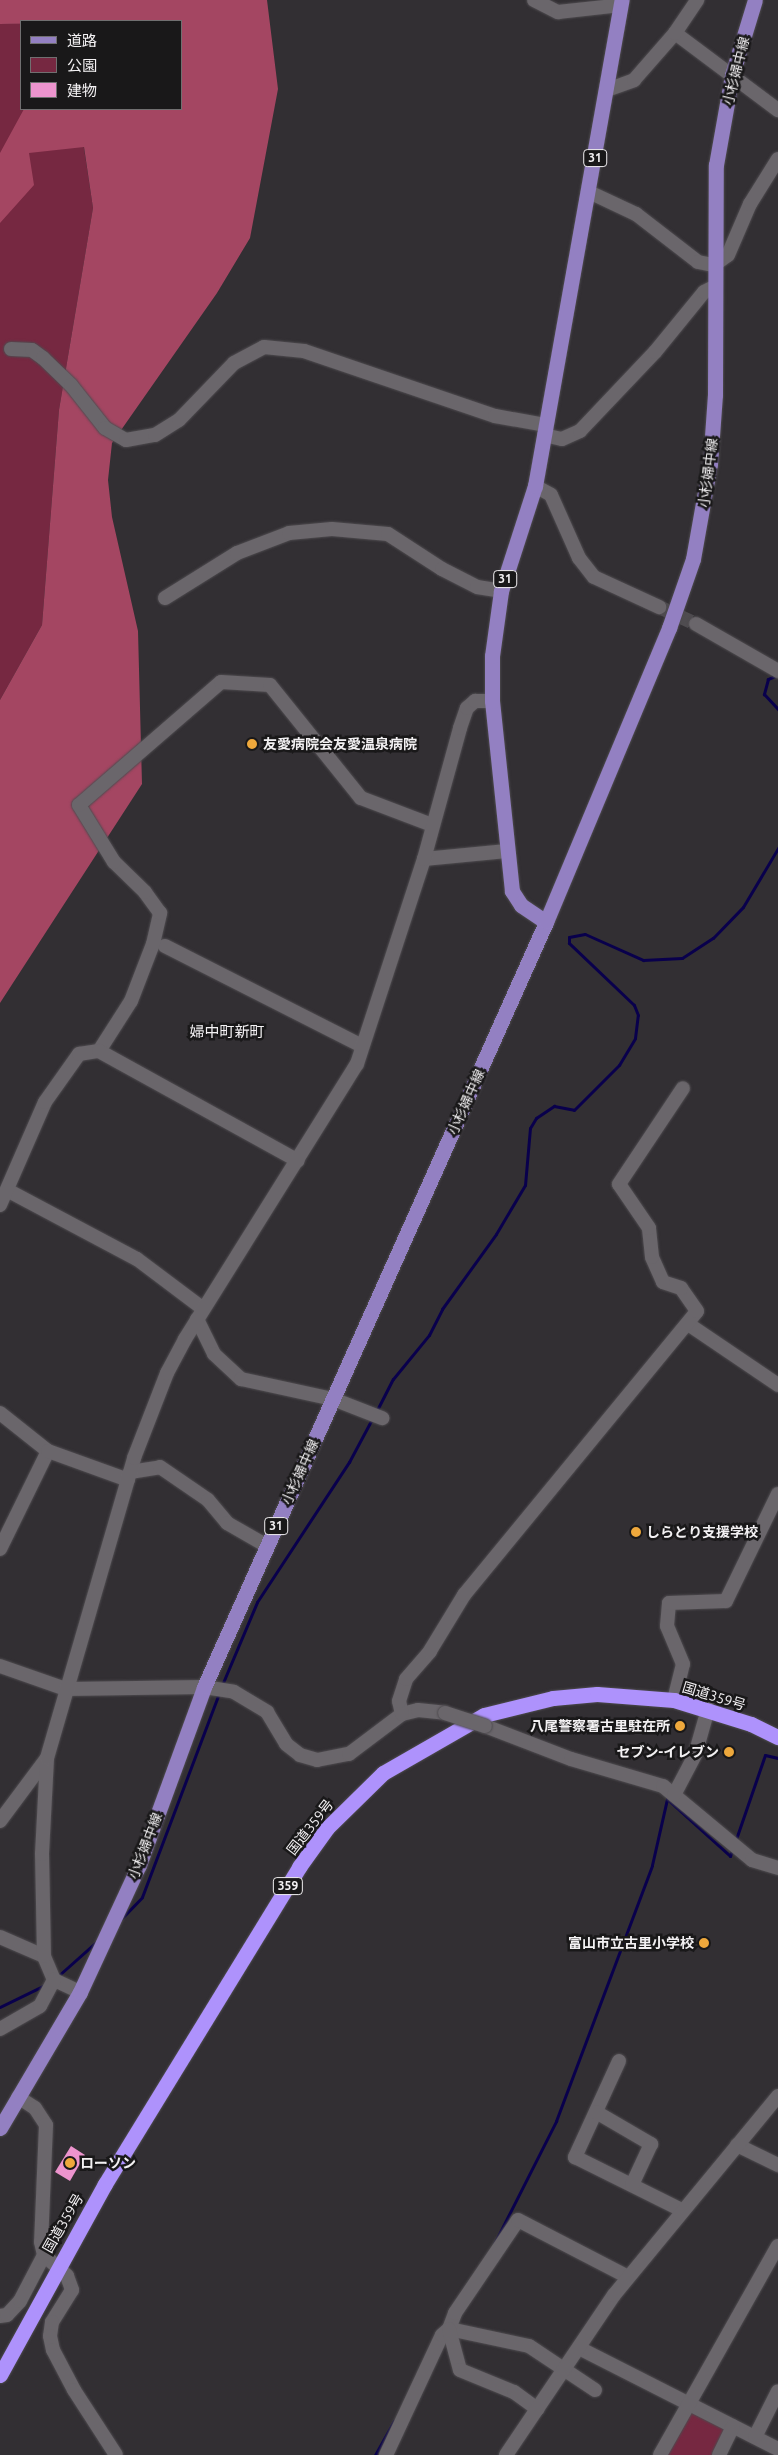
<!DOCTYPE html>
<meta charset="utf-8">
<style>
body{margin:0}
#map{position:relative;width:778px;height:2455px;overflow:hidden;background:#322f33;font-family:Ubuntu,"Noto Sans JP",sans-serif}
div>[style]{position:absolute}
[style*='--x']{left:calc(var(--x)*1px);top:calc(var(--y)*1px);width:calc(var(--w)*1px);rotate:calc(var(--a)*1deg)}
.green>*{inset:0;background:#762841}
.forest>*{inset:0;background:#a44662}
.stream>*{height:3px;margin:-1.5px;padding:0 1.5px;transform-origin:1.5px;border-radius:1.5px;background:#09004c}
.building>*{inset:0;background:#ed94ce}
.minor-tunnel>*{height:14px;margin-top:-7px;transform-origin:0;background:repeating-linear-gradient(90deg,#4f4c50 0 14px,transparent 0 21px)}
.roads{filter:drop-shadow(0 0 1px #4e4b4f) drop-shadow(0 0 1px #4e4b4f)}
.minor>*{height:14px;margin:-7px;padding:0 7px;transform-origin:7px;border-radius:7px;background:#6a666b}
.major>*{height:15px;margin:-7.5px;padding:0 7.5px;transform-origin:7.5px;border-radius:7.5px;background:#9380c2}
.highway>*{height:15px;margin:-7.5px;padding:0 7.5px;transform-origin:7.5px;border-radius:7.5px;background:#ae92fc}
.bridges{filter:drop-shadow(0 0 1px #4e4b4f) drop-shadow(0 0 1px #4e4b4f)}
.minor-bridge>*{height:14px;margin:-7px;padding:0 7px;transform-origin:7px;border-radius:7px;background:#6a666b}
.dots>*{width:14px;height:14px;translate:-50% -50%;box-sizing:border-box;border:2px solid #191819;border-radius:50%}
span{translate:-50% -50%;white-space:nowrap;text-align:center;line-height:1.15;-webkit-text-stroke:5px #191819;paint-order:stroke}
.shield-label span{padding:1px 4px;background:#191819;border:1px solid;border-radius:4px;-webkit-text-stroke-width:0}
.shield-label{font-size:12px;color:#f3f1f3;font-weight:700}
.street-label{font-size:14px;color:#f3f1f3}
.poi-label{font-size:14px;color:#f3f1f3;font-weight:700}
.left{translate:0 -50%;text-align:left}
.right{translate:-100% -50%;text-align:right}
.neighbourhood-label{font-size:15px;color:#f3f1f3}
.legend{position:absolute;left:20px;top:20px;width:162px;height:90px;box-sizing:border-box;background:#191819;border:1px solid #706f70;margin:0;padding:6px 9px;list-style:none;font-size:15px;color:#f3f1f3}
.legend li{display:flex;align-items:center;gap:10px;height:25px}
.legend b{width:25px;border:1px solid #706f70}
</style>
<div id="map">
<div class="green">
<div style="clip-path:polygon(21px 23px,21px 109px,78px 109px,93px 208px,59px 410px,42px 625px,0 700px,0 24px)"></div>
<div style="clip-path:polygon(692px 2411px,727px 2429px,714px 2455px,667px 2455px)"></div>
</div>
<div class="forest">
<div style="clip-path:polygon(0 0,267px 0,278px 89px,250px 238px,217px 293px,112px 443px,108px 480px,112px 517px,138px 631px,142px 784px,0 1003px,0 700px,42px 625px,59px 410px,93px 208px,84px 147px,29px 153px,34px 185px,0 223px,0 153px,24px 109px,181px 109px,181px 21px,0 24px)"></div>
</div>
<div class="stream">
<div style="--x:775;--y:676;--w:8;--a:157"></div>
<div style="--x:768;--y:679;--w:16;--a:105"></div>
<div style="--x:764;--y:694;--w:21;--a:47"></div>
<div style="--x:376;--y:1412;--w:37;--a:-63"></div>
<div style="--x:393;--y:1379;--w:57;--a:-50.7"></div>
<div style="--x:429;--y:1335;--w:29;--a:-63"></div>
<div style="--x:442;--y:1309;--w:92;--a:-54.2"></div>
<div style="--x:496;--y:1234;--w:57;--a:-59.4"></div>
<div style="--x:525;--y:1185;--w:57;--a:-85"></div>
<div style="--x:530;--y:1128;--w:12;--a:-59"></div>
<div style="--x:536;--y:1118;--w:22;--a:-34"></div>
<div style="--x:554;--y:1106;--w:20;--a:11"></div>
<div style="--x:574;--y:1110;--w:64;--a:-45"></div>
<div style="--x:619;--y:1065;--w:31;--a:-59"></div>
<div style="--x:635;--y:1038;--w:23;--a:-83"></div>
<div style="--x:638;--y:1015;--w:11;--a:-112"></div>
<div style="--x:634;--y:1005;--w:90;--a:-136.4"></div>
<div style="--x:569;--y:943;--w:6;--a:-90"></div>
<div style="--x:569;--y:937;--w:16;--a:-11"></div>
<div style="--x:585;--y:934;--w:64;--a:24.1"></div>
<div style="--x:643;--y:960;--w:39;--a:-3"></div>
<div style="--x:682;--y:958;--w:37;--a:-33"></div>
<div style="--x:713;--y:938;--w:43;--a:-45.9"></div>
<div style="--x:743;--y:907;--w:69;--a:-59.3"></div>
<div style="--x:222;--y:1685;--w:90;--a:-67.1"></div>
<div style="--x:257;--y:1602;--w:168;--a:-56.7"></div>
<div style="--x:349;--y:1462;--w:49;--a:-61.9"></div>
<div style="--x:735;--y:1842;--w:92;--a:-71"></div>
<div style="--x:765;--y:1755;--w:13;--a:13"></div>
<div style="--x:121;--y:1919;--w:30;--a:-46"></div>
<div style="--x:142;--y:1897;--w:218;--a:-69.3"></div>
<div style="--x:58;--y:1976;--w:51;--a:-41.8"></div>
<div style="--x:0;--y:2007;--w:52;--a:-26.1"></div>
<div style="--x:494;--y:2244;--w:138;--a:-63.2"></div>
<div style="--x:556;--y:2121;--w:273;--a:-69.4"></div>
<div style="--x:652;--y:1865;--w:68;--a:-77.2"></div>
<div style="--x:667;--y:1799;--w:85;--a:42.1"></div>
<div style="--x:730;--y:1856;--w:9;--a:-69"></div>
<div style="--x:375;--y:2455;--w:39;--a:-61"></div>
</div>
<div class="building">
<div style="clip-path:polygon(71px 2146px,85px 2155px,70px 2181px,55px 2172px)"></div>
</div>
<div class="minor-tunnel">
<div style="--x:659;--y:607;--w:41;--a:24.7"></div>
</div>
<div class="roads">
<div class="minor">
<div style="--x:534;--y:0;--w:27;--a:27"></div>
<div style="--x:558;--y:12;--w:63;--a:-6.3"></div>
<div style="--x:675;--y:33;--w:129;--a:36.8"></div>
<div style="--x:607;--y:90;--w:29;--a:-20"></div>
<div style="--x:634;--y:80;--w:62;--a:-48.9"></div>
<div style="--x:675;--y:33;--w:40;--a:-56"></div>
<div style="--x:589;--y:192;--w:52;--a:25.1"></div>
<div style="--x:636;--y:214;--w:78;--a:37.7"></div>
<div style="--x:698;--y:262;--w:16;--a:11"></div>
<div style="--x:714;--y:265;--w:17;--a:-36"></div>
<div style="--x:728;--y:255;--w:56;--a:-66.7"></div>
<div style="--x:750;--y:204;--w:53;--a:-58.1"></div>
<div style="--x:11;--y:349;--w:21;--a:3"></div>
<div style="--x:32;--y:350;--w:14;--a:36"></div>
<div style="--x:43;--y:358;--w:39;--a:44"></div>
<div style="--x:71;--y:385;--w:55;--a:51.7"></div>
<div style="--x:105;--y:428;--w:24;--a:30"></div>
<div style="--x:126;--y:440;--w:29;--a:-10"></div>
<div style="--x:155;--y:435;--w:28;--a:-32"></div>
<div style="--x:179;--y:420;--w:79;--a:-46"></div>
<div style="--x:234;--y:363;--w:34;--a:-28"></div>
<div style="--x:264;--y:347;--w:40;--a:5.7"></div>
<div style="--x:304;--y:351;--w:202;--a:18.8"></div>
<div style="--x:495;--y:416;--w:52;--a:10"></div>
<div style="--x:544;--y:435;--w:18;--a:13"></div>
<div style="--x:562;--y:439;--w:20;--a:-24"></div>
<div style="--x:580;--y:431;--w:109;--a:-46.5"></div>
<div style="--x:655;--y:352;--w:77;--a:-50.8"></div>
<div style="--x:704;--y:292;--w:11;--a:-27"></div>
<div style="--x:535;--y:486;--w:18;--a:29"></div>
<div style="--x:551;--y:495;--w:69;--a:66"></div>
<div style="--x:579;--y:558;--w:24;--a:52"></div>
<div style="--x:594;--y:577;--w:72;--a:24.8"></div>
<div style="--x:165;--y:598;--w:85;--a:-32"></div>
<div style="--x:237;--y:553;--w:56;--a:-21"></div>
<div style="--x:289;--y:533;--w:43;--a:-5.3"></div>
<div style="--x:332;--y:529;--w:56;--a:5.1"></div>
<div style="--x:388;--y:534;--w:64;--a:32.9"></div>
<div style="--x:442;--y:569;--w:39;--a:27"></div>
<div style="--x:477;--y:587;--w:24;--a:9"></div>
<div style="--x:696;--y:624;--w:95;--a:29.8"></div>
<div style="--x:424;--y:859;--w:83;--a:-5.5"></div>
<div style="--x:165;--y:946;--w:221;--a:26.9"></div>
<div style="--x:99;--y:1051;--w:59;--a:-57.4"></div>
<div style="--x:131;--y:1001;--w:61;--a:-68.9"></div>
<div style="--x:153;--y:944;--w:32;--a:-77"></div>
<div style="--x:160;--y:913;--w:26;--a:-126"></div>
<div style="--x:145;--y:892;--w:43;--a:-135.9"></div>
<div style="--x:114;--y:862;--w:67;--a:-121.6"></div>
<div style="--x:79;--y:805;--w:188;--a:-40.9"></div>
<div style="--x:221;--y:682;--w:49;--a:3.5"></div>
<div style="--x:270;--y:685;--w:145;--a:51.2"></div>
<div style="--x:361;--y:798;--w:76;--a:20.8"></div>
<div style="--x:7;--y:1190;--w:147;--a:28"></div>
<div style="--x:137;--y:1259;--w:80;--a:36.9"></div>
<div style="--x:0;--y:1205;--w:112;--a:-66.4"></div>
<div style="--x:45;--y:1102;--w:59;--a:-54.7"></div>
<div style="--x:79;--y:1054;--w:20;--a:-9"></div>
<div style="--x:99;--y:1051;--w:227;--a:28.9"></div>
<div style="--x:197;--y:1319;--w:39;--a:64"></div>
<div style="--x:214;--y:1354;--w:37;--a:43"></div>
<div style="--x:241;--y:1379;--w:94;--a:12.3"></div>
<div style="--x:333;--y:1399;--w:53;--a:21.2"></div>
<div style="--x:688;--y:1324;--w:109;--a:34.1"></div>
<div style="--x:0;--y:1413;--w:61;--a:38.4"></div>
<div style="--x:48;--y:1451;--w:109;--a:116.1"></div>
<div style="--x:48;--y:1451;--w:85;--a:19.9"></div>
<div style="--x:130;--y:1472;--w:30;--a:-9"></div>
<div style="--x:160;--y:1467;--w:58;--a:34.5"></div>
<div style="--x:208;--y:1500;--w:30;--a:50"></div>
<div style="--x:227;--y:1523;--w:46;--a:29.9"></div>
<div style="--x:0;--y:1666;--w:70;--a:19.2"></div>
<div style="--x:66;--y:1689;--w:138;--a:-0.8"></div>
<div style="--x:204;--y:1687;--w:30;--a:9"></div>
<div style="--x:234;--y:1692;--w:39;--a:31"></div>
<div style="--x:267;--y:1712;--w:37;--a:59"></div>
<div style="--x:286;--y:1744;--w:18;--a:38"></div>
<div style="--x:300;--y:1755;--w:18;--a:16"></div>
<div style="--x:317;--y:1760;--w:33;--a:-11"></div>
<div style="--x:349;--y:1754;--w:66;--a:-37"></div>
<div style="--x:402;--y:1714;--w:16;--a:-14"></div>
<div style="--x:418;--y:1710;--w:27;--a:6"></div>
<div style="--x:674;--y:1700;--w:37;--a:-76"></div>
<div style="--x:683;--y:1664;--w:41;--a:-112.8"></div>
<div style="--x:667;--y:1626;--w:23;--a:-85"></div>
<div style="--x:669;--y:1603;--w:57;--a:-2"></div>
<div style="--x:726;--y:1601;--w:119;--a:-64.1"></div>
<div style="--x:402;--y:1714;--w:13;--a:-103"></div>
<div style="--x:399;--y:1701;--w:23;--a:-72"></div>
<div style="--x:406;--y:1679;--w:37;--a:-49"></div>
<div style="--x:430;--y:1651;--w:66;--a:-58.7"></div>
<div style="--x:464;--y:1595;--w:367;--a:-50.6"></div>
<div style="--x:697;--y:1311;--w:28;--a:-125"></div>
<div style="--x:681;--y:1288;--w:19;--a:-162"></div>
<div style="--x:663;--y:1282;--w:27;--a:-114"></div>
<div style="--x:652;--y:1257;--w:29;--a:-96"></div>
<div style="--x:649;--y:1228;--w:53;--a:-124.3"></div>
<div style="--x:619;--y:1184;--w:115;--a:-56.3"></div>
<div style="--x:485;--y:1726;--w:92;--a:21"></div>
<div style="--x:571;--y:1759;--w:96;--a:16.4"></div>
<div style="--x:663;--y:1786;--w:116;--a:39.7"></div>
<div style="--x:752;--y:1860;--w:27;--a:17"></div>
<div style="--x:674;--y:1795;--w:45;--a:-62.3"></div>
<div style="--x:695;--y:1755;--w:48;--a:-74.2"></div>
<div style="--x:0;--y:1821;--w:79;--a:-53.3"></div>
<div style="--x:0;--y:1937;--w:48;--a:23.4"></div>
<div style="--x:80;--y:1992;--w:29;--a:-155"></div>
<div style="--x:54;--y:1980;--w:26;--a:-113"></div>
<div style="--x:44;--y:1956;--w:102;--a:-91.1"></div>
<div style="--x:42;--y:1854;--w:96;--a:-87"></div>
<div style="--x:47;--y:1758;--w:312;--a:-73.8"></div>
<div style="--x:134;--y:1458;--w:91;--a:-68.8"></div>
<div style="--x:167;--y:1373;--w:38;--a:-62"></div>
<div style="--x:185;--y:1339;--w:324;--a:-58"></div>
<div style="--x:357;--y:1064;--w:216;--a:-71.9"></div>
<div style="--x:424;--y:859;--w:136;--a:-74.6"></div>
<div style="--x:460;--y:728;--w:21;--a:-71"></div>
<div style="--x:467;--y:708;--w:11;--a:-41"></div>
<div style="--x:475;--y:701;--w:17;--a:0"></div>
<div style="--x:0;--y:2029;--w:46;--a:-29.9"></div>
<div style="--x:40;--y:2006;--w:30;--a:-62"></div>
<div style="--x:619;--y:2061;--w:106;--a:114.6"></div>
<div style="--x:575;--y:2157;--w:119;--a:26.4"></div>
<div style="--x:18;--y:2097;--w:20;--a:33"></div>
<div style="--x:35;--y:2108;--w:20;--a:57"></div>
<div style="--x:46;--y:2125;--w:117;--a:92.4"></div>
<div style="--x:41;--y:2242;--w:13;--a:77"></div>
<div style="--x:44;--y:2255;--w:31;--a:42"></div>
<div style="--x:67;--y:2276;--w:15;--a:70"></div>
<div style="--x:72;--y:2290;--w:38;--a:122"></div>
<div style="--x:52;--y:2322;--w:14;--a:98"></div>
<div style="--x:50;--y:2336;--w:14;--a:78"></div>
<div style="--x:53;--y:2350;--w:45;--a:62.3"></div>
<div style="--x:74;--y:2390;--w:77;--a:57.1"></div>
<div style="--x:596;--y:2112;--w:64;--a:30.2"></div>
<div style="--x:651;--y:2144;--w:45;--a:114.9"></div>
<div style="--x:737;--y:2145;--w:46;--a:26"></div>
<div style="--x:0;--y:2316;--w:7;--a:-8"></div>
<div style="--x:7;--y:2315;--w:19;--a:-47"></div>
<div style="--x:20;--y:2301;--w:52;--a:-62.4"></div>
<div style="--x:579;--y:2348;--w:223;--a:26.9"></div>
<div style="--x:595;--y:2390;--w:79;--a:-146.3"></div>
<div style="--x:529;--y:2346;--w:82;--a:-168"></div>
<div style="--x:449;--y:2329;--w:17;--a:-69"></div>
<div style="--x:455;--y:2313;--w:112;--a:-55.9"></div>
<div style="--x:518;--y:2220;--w:124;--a:27.4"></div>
<div style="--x:755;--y:2437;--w:51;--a:-63.4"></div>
<div style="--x:386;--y:2455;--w:132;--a:-65"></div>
<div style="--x:442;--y:2335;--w:9;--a:-41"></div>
<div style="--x:449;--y:2329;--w:42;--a:75"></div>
<div style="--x:460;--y:2370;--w:58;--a:22.2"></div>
<div style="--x:514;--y:2392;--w:29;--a:36"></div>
<div style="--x:506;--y:2455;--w:193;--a:-56"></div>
<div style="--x:614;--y:2295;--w:258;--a:-50.5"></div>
<div style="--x:660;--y:2455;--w:240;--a:-60.6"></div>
<div style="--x:719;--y:2455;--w:32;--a:-64"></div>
</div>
<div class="major">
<div style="--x:546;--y:922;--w:30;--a:-146"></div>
<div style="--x:521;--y:905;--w:17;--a:-123"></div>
<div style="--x:512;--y:891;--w:191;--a:-96"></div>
<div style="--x:492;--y:701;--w:45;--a:-90"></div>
<div style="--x:492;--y:656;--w:66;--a:-82.1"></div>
<div style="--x:501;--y:591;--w:110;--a:-72.1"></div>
<div style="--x:535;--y:486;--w:494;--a:-79.9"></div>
<div style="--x:0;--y:2128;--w:158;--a:-59.5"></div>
<div style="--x:80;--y:1992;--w:140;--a:-65.1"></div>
<div style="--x:139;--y:1865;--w:189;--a:-69.9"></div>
<div style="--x:204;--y:1687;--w:838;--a:-65.91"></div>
<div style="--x:546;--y:922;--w:319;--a:-67.3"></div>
<div style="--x:669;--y:628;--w:73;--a:-70.8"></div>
<div style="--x:693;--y:559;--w:97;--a:-79.9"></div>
<div style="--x:710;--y:464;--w:69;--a:-85.9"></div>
<div style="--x:715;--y:395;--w:230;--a:-89.8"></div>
<div style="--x:716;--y:165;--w:91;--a:-79.9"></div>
<div style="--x:732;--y:75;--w:78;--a:-73"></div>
</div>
<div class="highway">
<div style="--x:0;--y:2375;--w:218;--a:-61.2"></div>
<div style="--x:105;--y:2184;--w:372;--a:-58.5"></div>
<div style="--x:299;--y:1867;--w:48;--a:-54.3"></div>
<div style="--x:327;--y:1828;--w:78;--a:-44.5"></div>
<div style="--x:383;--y:1773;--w:116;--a:-29.9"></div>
<div style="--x:484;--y:1715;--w:71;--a:-13.8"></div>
<div style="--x:553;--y:1698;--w:44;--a:-5.2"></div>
<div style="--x:597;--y:1694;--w:77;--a:4.5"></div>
<div style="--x:674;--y:1700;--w:81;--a:17.3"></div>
<div style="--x:751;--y:1724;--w:30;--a:26"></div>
</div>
</div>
<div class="bridges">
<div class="minor-bridge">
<div style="--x:445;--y:1713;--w:42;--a:18"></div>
</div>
</div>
<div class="dots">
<div style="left:252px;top:744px;background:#eea83c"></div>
<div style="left:636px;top:1532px;background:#eea83c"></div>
<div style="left:680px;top:1726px;background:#eea83c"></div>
<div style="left:729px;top:1752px;background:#eea83c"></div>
<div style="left:704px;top:1943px;background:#eea83c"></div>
<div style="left:70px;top:2163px;background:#eea83c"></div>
</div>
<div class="shield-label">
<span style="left:595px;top:158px">31</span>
<span style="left:505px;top:579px">31</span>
<span style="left:276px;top:1526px">31</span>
<span style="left:288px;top:1886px">359</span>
</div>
<div class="street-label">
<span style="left:736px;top:71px;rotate:-76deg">小杉婦中線</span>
<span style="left:708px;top:473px;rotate:-83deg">小杉婦中線</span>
<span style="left:466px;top:1102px;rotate:-66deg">小杉婦中線</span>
<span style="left:300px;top:1472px;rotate:-66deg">小杉婦中線</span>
<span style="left:714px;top:1696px;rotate:17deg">国道359号</span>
<span style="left:310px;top:1827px;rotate:-52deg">国道359号</span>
<span style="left:145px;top:1846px;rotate:-69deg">小杉婦中線</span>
<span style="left:63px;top:2223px;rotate:-60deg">国道359号</span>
</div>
<div class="poi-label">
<span class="left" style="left:263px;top:744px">友愛病院会友愛温泉病院</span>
<span class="left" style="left:646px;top:1532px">しらとり支援学校</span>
<span class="right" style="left:670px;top:1726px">八尾警察署古里駐在所</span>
<span class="right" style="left:719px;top:1752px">セブン-イレブン</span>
<span class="right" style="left:694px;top:1943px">富山市立古里小学校</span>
<span class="left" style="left:80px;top:2163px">ローソン</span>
</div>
<div class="neighbourhood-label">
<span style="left:227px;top:1032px">婦中町新町</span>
</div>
<ul class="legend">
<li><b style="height:6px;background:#9380c2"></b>道路</li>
<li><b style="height:14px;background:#762841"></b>公園</li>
<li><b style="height:14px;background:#ed94ce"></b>建物</li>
</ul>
</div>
